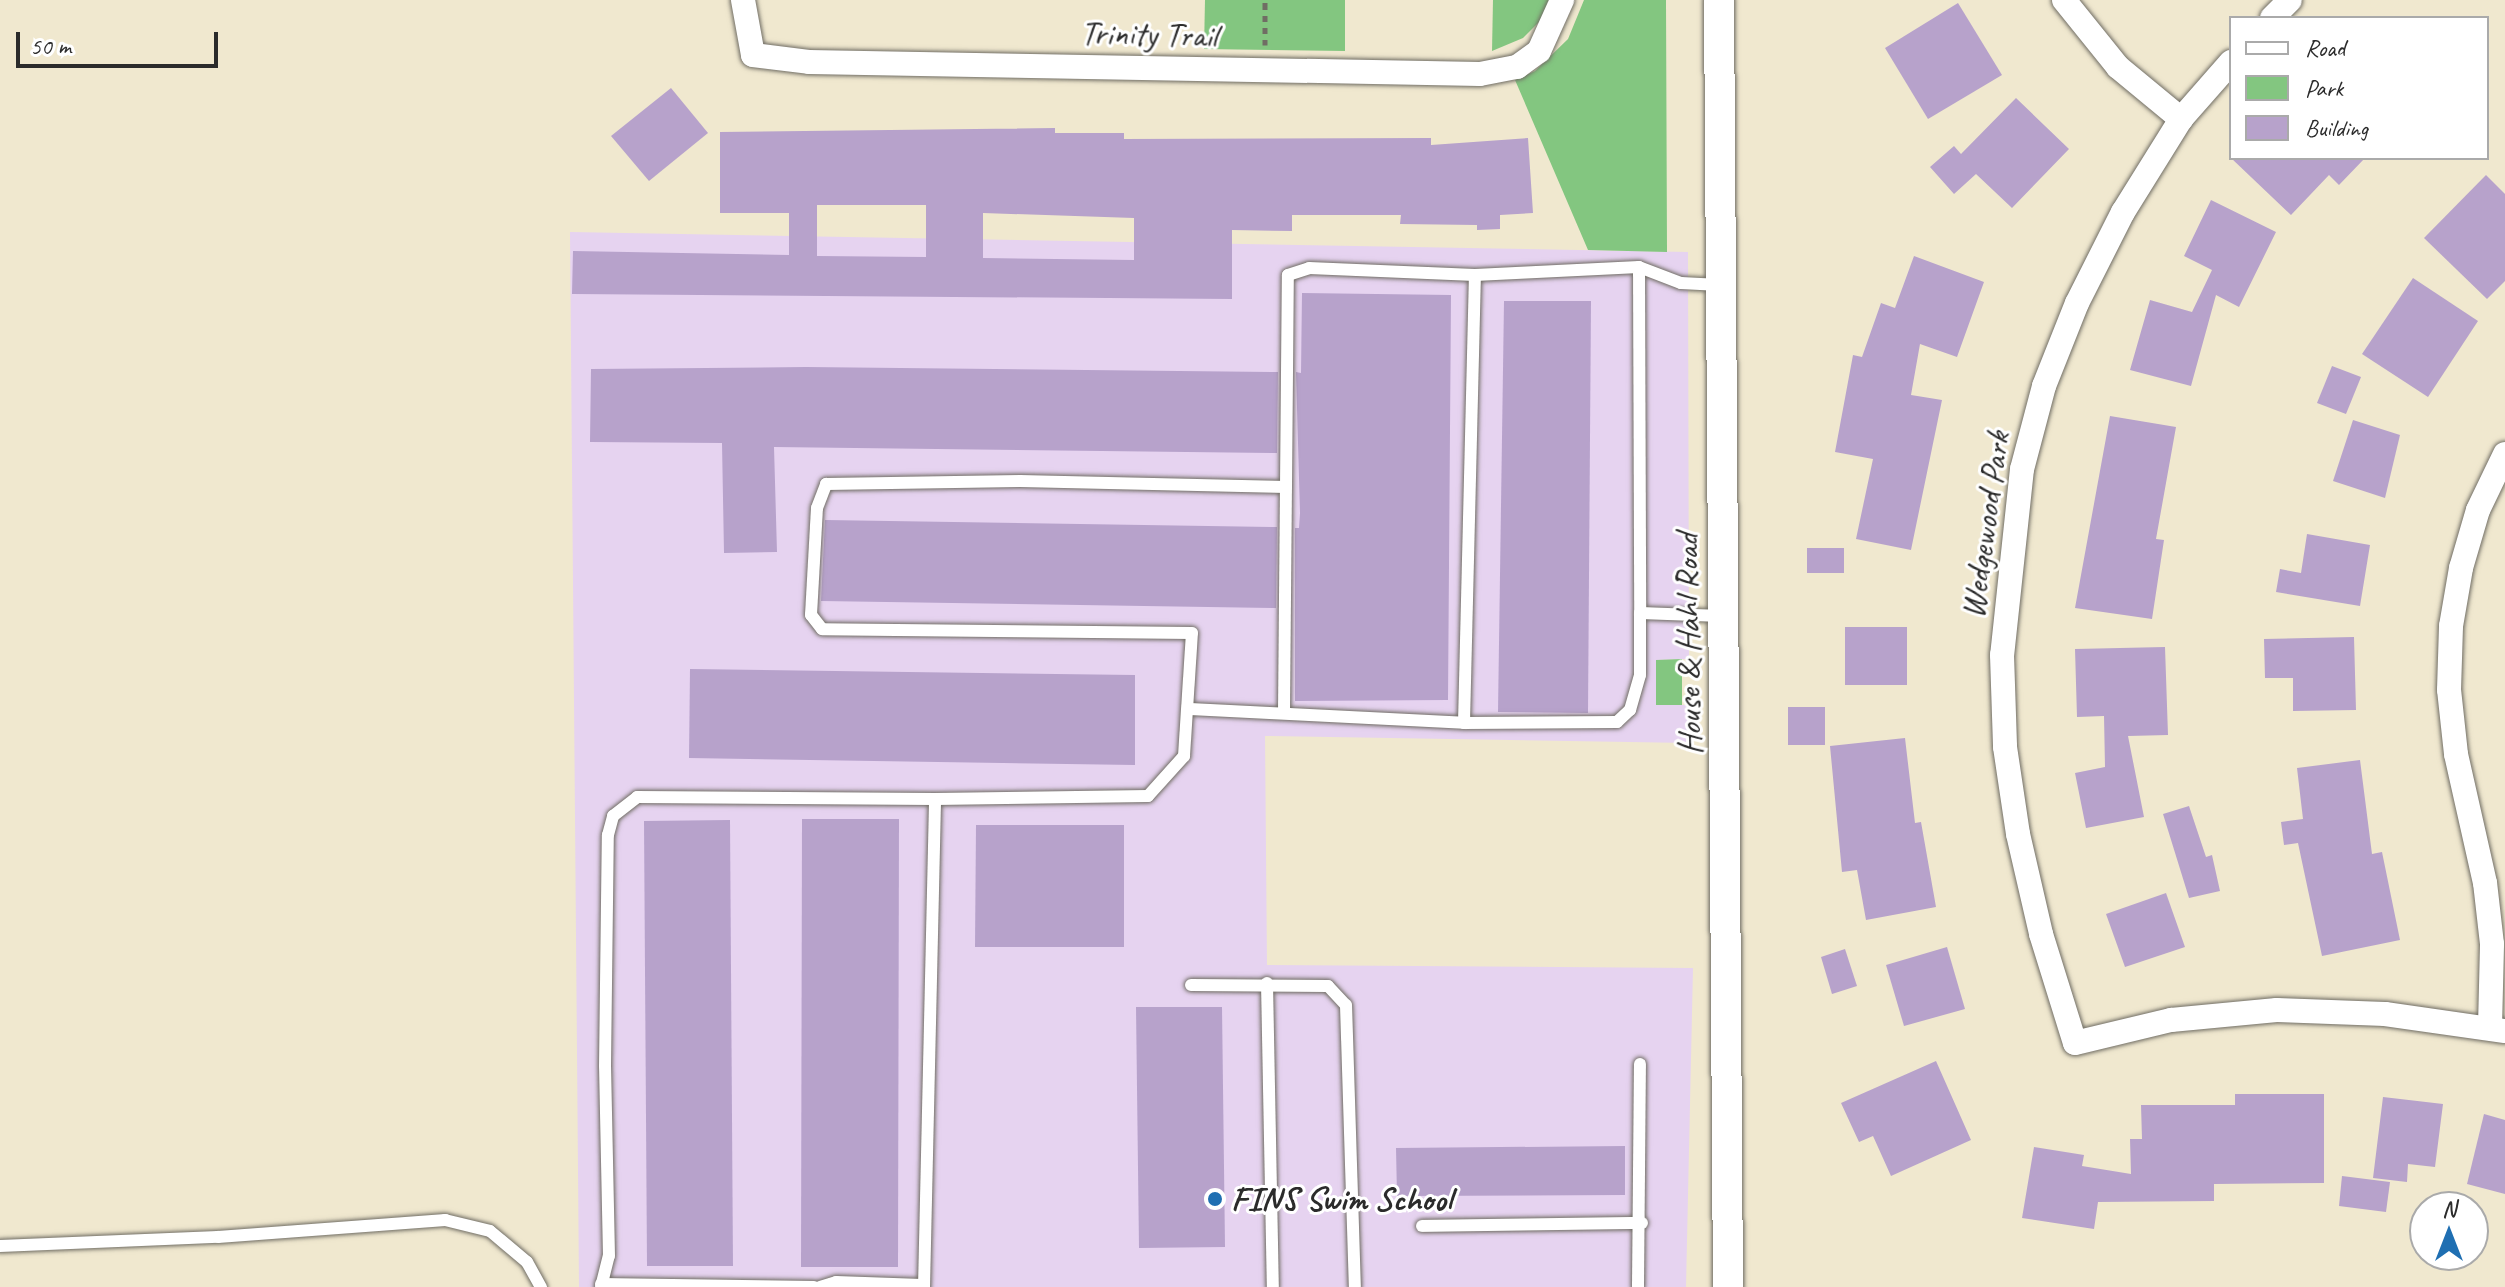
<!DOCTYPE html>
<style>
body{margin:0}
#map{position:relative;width:2505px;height:1287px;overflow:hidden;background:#f0e8cf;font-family:Caveat,sans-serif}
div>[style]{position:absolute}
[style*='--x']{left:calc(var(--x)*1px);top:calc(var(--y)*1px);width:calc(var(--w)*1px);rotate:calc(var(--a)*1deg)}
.built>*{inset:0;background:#e6d3f0}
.green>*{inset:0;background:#83c680}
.building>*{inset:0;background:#b7a2cb}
.path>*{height:5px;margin-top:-2.5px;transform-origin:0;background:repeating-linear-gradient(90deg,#706d64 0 6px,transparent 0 12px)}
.roads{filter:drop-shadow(0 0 2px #706d64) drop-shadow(0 0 2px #706d64)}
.service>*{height:12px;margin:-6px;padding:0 6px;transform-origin:6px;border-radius:6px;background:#fff}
.minor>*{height:24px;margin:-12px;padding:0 12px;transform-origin:12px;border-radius:12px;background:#fff}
.tertiary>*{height:30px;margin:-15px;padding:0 15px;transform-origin:15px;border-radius:15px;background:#fff}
.dots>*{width:22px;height:22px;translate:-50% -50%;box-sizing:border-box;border:4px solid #fff;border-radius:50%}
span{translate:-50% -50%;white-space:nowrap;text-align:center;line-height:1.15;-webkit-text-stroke:6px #fff;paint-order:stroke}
.street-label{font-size:34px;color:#2b2b2b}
.poi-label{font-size:34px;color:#2b2b2b;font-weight:700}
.left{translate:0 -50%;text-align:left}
.legend{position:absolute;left:2229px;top:16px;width:260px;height:144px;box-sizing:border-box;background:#fff;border:2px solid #aaa;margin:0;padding:10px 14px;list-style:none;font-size:24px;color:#2b2b2b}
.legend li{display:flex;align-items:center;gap:16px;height:40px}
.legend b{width:40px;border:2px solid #aaa}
.north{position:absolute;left:2409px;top:1191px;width:80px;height:80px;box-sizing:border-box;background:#fff;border:2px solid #aaa;border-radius:50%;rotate:0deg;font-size:22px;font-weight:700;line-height:32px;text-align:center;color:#2b2b2b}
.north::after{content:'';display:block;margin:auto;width:28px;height:36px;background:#1f6fb2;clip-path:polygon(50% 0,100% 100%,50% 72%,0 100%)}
.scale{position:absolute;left:16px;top:32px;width:202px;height:36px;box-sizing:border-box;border:4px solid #2b2b2b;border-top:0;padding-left:10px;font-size:24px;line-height:28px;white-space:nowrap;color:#2b2b2b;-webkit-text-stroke:6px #fff;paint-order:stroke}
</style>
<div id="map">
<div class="built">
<div style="clip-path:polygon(570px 232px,1688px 252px,1689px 659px,1656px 660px,1656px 705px,1689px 705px,1689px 743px,1265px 736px,1267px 965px,1693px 968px,1686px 1287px,579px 1287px)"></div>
</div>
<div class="green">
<div style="clip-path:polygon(1205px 0,1345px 0,1345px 51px,1204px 49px)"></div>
<div style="clip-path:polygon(1493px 0,1550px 0,1540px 21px,1523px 38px,1492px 51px)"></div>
<div style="clip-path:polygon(1584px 0,1666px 0,1667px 252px,1588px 250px,1515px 80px,1535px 71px,1568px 39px)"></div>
<div style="clip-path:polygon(1682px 659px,1682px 705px,1656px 705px,1656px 660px)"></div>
</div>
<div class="building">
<div style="clip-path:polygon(1958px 3px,2002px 75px,1928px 119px,1885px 48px)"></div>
<div style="clip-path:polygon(671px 88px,708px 133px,649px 181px,611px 136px)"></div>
<div style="clip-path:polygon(2016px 98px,2069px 149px,2012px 208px,1976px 174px,1954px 194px,1930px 167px,1954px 146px,1961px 154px)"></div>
<div style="clip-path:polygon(evenodd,1055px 128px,1055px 133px,1124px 133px,1124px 139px,1431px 138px,1431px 145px,1528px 138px,1533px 213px,1500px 215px,1500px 229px,1477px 230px,1477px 225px,1400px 224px,1401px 215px,1292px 215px,1292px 231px,1232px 230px,1232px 299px,572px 294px,573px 251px,789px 255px,789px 213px,720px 213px,720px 132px,1055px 128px,817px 205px,926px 205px,926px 257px,817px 256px,817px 205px,1055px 128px,983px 213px,1134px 218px,1134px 260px,983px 258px,983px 213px)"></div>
<div style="clip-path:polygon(2231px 158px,2365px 158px,2339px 185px,2329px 175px,2291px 215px)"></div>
<div style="clip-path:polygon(2486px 175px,2505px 194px,2505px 281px,2487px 299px,2424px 238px)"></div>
<div style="clip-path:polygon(2211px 200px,2276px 232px,2239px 307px,2216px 295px,2191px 386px,2130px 370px,2150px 300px,2192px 312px,2212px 270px,2184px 256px)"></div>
<div style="clip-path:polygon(1914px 256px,1984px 282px,1957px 357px,1920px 344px,1911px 395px,1942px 400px,1911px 550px,1856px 539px,1873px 459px,1835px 452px,1853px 355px,1862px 357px,1881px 303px,1895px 308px)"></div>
<div style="clip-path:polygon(2413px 278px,2478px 321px,2428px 397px,2362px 354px)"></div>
<div style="clip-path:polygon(1302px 293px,1451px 295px,1448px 700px,1295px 701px,1295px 528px,1299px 528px,1300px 513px,1296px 372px,1301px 373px)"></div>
<div style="clip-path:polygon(1504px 301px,1591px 301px,1588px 713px,1498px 712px)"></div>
<div style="clip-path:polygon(2332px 366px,2361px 377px,2346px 414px,2317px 403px)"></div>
<div style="clip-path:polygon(806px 367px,1278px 372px,1277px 453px,774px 447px,777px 552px,724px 553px,722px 443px,590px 442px,591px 369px)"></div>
<div style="clip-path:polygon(2110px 416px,2176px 427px,2156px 539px,2164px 540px,2152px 619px,2075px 608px)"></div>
<div style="clip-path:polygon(2353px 420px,2400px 435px,2385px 498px,2333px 481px)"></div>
<div style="clip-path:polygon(825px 520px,1277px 527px,1276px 608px,821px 601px)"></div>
<div style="clip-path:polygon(2307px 534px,2370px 545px,2360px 606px,2276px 592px,2280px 569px,2301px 573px)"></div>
<div style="clip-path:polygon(1807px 548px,1844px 548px,1844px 573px,1807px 573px)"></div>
<div style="clip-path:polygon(1845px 627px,1907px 627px,1907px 685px,1845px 685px)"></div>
<div style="clip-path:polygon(2354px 637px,2356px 710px,2293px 711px,2293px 678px,2265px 678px,2264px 639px)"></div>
<div style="clip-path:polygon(2165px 647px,2168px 735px,2128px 736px,2144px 817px,2086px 828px,2075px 773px,2105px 767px,2104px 716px,2077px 717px,2075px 649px)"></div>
<div style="clip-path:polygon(690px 669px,1135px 675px,1135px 765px,689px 758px)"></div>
<div style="clip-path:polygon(1788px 707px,1825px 707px,1825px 745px,1788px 745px)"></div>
<div style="clip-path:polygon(1905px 738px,1915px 823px,1921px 822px,1936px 907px,1866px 920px,1857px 870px,1842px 872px,1830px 746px)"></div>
<div style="clip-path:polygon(2360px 760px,2372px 854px,2382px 852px,2400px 940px,2322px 956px,2298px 843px,2284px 845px,2281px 822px,2303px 819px,2297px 768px)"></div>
<div style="clip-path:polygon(2189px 806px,2206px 857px,2212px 855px,2220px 891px,2189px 898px,2163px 814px)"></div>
<div style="clip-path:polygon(802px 819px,899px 819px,898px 1267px,801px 1267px)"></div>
<div style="clip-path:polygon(730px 820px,733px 1266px,647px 1266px,644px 821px)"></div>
<div style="clip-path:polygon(976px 825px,1124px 825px,1124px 947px,975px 947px)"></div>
<div style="clip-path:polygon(2166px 893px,2185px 947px,2125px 967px,2106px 914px)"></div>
<div style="clip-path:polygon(1947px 947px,1965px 1009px,1904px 1026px,1886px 965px)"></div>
<div style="clip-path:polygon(1845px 949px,1857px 986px,1832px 994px,1821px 957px)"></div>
<div style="clip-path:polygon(1136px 1007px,1222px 1007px,1225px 1247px,1139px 1248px)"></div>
<div style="clip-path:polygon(1936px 1061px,1971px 1140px,1891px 1176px,1873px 1136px,1859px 1142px,1841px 1103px)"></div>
<div style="clip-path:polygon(2235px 1094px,2324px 1094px,2324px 1183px,2214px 1184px,2214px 1201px,2098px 1202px,2094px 1229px,2022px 1218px,2034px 1147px,2084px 1155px,2082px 1166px,2131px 1174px,2130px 1139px,2142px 1139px,2141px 1105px,2235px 1105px)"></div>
<div style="clip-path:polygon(2383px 1097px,2443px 1104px,2435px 1167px,2408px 1164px,2407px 1182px,2373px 1178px)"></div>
<div style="clip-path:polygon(2484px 1114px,2505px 1120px,2505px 1194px,2467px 1184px)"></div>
<div style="clip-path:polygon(1625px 1146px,1625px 1195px,1397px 1196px,1396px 1148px)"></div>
<div style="clip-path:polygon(2342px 1176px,2390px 1182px,2386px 1212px,2339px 1206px)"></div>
</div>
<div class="path">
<div style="--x:1265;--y:45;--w:45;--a:-90"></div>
</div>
<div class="roads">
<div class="service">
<div style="--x:1639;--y:267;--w:346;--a:89.8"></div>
<div style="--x:1640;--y:613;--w:82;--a:2.1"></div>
<div style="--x:1190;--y:709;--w:274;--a:2.9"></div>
<div style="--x:1464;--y:723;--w:153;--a:-0.4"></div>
<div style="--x:1617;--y:722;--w:18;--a:-43"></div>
<div style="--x:1630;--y:710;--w:36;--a:-74"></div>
<div style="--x:1640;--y:675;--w:62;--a:-90"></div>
<div style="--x:1284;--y:712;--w:225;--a:-89.5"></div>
<div style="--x:1464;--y:723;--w:448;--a:-88.6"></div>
<div style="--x:1267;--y:983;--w:304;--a:88.9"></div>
<div style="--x:1191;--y:985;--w:137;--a:0.4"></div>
<div style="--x:1328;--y:986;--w:26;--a:47"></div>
<div style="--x:1346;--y:1005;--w:282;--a:88.2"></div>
<div style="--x:1422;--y:1226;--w:220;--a:-0.8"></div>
<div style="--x:0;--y:1246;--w:218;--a:-2.4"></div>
<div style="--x:218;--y:1237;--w:228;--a:-4.3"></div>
<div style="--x:445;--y:1220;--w:46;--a:13.7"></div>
<div style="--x:490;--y:1231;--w:48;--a:40"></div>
<div style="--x:527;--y:1262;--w:29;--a:61"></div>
<div style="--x:601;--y:1284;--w:213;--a:0.8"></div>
<div style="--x:601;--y:1287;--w:32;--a:-76"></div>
<div style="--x:609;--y:1256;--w:190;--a:-91.2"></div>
<div style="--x:605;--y:1066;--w:231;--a:-89.3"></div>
<div style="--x:608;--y:835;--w:20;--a:-75"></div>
<div style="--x:613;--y:816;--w:31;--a:-38"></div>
<div style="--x:637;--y:797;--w:298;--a:0.4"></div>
<div style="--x:820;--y:1287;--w:17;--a:-17"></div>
<div style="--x:836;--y:1282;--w:86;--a:2"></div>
<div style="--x:924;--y:1287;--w:488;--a:-88.7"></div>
<div style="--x:935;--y:799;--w:213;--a:-0.8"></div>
<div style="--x:1148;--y:796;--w:54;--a:-48"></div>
<div style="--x:1184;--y:756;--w:123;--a:-86.3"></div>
<div style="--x:1192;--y:633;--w:370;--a:-179.4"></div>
<div style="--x:822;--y:629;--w:18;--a:-128"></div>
<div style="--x:811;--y:615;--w:107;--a:-86.8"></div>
<div style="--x:817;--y:508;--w:26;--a:-69"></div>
<div style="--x:826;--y:484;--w:194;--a:-0.9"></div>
<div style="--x:1020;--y:481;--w:266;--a:1.3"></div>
<div style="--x:1286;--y:487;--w:212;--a:-89.5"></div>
<div style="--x:1288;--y:275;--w:22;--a:-18"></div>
<div style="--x:1309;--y:268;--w:166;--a:2.4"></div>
<div style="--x:1475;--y:275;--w:164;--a:-2.8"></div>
<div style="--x:1639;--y:267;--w:45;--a:20.9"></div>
<div style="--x:1681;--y:283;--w:39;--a:3"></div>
<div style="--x:1638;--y:1287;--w:223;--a:-89.5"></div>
</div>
<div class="minor">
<div style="--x:743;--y:0;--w:56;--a:79.7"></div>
<div style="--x:753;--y:55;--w:56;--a:7.1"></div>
<div style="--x:809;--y:62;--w:671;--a:1.02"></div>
<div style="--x:1480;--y:74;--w:38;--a:-11"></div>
<div style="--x:1517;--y:67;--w:27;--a:-36"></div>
<div style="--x:1539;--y:51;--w:56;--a:-65.7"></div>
<div style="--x:2064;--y:0;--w:86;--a:51.1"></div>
<div style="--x:2118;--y:67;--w:82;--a:39.5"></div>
<div style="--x:2272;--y:18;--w:25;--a:-45"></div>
<div style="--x:2231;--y:62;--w:76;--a:131.3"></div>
<div style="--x:2181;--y:119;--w:110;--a:121.9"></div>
<div style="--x:2123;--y:212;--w:102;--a:116.8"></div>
<div style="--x:2077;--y:303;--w:89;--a:111.7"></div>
<div style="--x:2044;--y:386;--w:86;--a:104.8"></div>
<div style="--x:2022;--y:469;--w:187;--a:96.1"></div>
<div style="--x:2002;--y:655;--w:92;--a:88.1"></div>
<div style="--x:2005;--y:747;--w:88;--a:81.5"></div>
<div style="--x:2018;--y:834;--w:103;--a:77"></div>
<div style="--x:2041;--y:934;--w:114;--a:72.7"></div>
<div style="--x:2075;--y:1043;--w:99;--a:-13.5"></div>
<div style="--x:2171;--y:1020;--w:106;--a:-5.4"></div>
<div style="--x:2277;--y:1010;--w:108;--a:2.1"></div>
<div style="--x:2385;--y:1014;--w:121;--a:8.1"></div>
<div style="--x:2490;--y:1027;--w:83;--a:-88.6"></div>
<div style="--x:2492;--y:944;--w:61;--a:-96.5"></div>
<div style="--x:2485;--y:883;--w:132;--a:-102.7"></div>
<div style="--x:2456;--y:754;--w:64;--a:-96.2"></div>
<div style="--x:2449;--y:690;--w:64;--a:-88.2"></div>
<div style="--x:2451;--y:626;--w:59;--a:-80.2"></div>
<div style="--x:2461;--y:568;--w:60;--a:-73.7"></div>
<div style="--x:2478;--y:510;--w:62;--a:-64.3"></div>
</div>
<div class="tertiary">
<div style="--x:1719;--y:0;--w:1287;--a:89.6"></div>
</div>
</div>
<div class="dots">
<div style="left:1215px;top:1199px;background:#1f6fb2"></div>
</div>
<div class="street-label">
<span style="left:1149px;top:34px;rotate:1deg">Trinity Trail</span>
<span style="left:1985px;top:525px;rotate:-82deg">Wedgewood Park</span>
<span style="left:1688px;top:644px;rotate:-91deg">House &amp; Hahl Road</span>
</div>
<div class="poi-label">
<span class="left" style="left:1231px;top:1199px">FINS Swim School</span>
</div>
<ul class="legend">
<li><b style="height:10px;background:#fff"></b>Road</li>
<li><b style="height:22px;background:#83c680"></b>Park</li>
<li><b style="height:22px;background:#b7a2cb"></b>Building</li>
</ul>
<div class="north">N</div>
<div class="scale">50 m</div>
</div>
